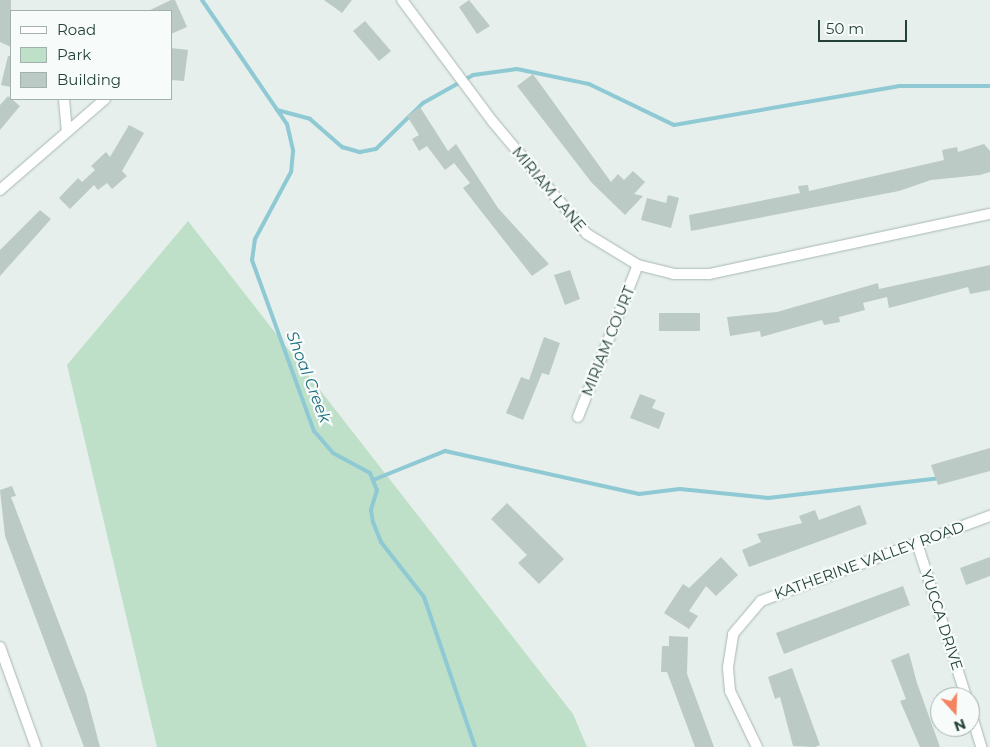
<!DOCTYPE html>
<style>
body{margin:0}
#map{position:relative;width:990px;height:747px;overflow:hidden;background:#e6efeb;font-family:Montserrat,sans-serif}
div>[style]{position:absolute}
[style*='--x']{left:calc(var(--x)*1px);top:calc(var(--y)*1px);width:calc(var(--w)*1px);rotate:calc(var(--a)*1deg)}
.green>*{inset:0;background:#bfe0c8}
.stream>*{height:4px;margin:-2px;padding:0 2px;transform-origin:2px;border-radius:2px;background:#8ec9d4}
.building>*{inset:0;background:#bbcac4}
.roads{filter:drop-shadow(0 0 1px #a8b8b2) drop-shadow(0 0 1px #a8b8b2)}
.street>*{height:10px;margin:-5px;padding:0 5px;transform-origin:5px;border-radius:5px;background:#fff}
span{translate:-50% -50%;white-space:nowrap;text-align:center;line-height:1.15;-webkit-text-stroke:4.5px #f7fbf9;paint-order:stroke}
.street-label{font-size:15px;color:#24423a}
.water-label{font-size:16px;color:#1c6f80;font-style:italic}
.legend{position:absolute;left:10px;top:10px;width:162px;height:90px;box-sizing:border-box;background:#f7fbf9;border:1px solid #a3b1ad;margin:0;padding:6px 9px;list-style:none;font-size:15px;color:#24423a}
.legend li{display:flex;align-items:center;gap:10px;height:25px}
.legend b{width:25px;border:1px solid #a3b1ad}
.north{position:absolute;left:930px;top:687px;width:50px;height:50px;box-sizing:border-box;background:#f7fbf9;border:1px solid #a3b1ad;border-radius:50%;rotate:160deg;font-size:14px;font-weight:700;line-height:20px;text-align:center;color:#24423a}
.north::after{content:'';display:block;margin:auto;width:18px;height:22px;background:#f4845f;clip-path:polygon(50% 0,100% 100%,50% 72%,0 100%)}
.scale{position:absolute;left:818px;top:20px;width:89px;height:22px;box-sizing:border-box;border:2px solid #24423a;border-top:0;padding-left:6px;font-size:15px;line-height:18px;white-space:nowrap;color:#24423a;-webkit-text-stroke:4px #f7fbf9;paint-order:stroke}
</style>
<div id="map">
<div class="green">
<div style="clip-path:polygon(188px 221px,573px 714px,587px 747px,157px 747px,67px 365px)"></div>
</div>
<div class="stream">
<div style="--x:202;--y:0;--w:150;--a:55.6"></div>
<div style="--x:287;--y:124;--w:28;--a:77"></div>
<div style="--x:293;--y:151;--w:21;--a:95"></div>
<div style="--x:291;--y:172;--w:76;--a:118.2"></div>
<div style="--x:255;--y:239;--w:21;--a:98"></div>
<div style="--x:252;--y:260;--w:182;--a:70.1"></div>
<div style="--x:314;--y:431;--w:29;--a:49"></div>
<div style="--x:333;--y:453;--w:42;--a:28.4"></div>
<div style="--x:370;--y:473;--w:18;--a:68"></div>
<div style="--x:377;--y:490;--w:21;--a:107"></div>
<div style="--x:371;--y:510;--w:12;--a:81"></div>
<div style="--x:373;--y:522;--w:22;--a:68"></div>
<div style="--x:381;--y:542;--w:70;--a:52"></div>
<div style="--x:424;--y:597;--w:158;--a:71.2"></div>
<div style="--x:277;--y:110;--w:34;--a:15"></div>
<div style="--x:310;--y:119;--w:43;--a:41.2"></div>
<div style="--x:342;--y:147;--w:19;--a:16"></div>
<div style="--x:360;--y:152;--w:16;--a:-11"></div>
<div style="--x:376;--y:149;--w:66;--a:-44.4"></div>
<div style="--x:423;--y:103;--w:57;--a:-29.2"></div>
<div style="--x:473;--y:75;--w:44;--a:-7.8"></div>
<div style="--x:517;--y:69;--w:74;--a:11.8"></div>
<div style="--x:589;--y:84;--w:94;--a:25.8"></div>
<div style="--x:674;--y:125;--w:229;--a:-9.8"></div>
<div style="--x:900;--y:86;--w:90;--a:0"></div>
<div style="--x:373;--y:480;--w:78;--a:-21.9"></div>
<div style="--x:445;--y:451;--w:199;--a:12.5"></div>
<div style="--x:639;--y:494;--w:41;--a:-7"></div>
<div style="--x:680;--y:489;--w:88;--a:5.8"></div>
<div style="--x:768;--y:498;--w:174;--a:-6.6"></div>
</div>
<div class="building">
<div style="clip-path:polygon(0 0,11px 0,11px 47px,0 42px)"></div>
<div style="clip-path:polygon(171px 0,175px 0,187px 27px,171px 34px,171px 11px,148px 11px)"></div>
<div style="clip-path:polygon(324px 0,352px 0,342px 13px)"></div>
<div style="clip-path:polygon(469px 0,490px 26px,477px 34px,459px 7px)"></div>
<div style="clip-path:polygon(365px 21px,391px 51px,379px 61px,353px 31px)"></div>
<div style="clip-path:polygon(171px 48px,188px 50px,184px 81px,171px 80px)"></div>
<div style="clip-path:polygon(8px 56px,11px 56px,11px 87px,1px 85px)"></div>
<div style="clip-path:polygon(533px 74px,611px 182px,618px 174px,624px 180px,633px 171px,645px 182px,634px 194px,643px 196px,625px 215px,592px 183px,517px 86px)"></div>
<div style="clip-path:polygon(8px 96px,20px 106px,0 130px,0 105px)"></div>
<div style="clip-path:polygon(420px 107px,448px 151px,456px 144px,498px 208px,549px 264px,532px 276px,463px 188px,470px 183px,454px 163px,445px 170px,427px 146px,419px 151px,412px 139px,419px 135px,407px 116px)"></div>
<div style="clip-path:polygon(129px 125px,144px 133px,122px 171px,127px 176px,112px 189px,107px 183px,98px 190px,94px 185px,70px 209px,59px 198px,78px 178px,82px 182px,95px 170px,91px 166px,106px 152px,110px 157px)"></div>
<div style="clip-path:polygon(984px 144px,990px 151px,990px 172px,980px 175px,931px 180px,899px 191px,691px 231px,689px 215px,800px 193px,798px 186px,808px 185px,809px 191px,944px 160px,942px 150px,957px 147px,958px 152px)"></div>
<div style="clip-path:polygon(668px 195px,679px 198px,671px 228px,641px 220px,647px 198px,666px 203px)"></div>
<div style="clip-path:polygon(40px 210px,51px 219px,0 276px,0 250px)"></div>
<div style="clip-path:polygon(990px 265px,990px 290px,970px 294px,968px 287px,889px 308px,887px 297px,863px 303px,865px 310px,839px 317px,840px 322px,824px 325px,822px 320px,761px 337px,760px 331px,730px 336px,727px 317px,777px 312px,878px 283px,879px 289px)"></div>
<div style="clip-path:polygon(570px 270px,580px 299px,565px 305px,554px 275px)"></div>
<div style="clip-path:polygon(659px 313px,700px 313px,700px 331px,659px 331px)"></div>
<div style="clip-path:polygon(544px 337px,560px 343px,549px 375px,542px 373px,523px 420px,506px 413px,521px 377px,529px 380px)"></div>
<div style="clip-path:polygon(640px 394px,656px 400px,652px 408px,665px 413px,659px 429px,630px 418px)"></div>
<div style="clip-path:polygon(990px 448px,990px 471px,938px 485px,931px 465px)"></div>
<div style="clip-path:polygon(12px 486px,16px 496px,11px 497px,86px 694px,100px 747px,84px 747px,5px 536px,0 490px)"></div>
<div style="clip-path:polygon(507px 503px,564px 559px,539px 584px,518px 563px,527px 555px,491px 519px)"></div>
<div style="clip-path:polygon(860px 505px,867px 524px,749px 567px,742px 550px,761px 542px,757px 534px,802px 523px,799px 516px,815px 510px,819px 520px)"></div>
<div style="clip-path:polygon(721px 557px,738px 575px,716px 596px,706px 586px,689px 611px,698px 616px,689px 629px,664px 613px,683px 584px,689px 588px)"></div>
<div style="clip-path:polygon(990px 557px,990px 576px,966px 585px,960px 568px)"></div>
<div style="clip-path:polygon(903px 586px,910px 605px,784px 654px,776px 633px)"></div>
<div style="clip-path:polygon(669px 636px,688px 637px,687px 674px,714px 747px,695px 747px,667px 672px,661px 672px,662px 646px,669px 646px)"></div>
<div style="clip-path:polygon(909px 653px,917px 683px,940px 747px,920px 747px,900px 701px,906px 699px,891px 660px)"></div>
<div style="clip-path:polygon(792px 668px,820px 745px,815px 747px,793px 746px,780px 697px,775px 699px,768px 677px)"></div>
</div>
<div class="roads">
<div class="street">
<div style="--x:402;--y:0;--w:152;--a:53.3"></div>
<div style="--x:493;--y:122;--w:146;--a:50"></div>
<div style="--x:587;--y:234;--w:60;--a:31.3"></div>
<div style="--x:638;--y:265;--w:36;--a:14"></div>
<div style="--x:673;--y:274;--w:36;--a:0"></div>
<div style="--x:709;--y:274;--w:287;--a:-12.1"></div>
<div style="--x:64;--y:99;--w:33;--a:85"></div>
<div style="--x:0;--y:190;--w:139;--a:-40.9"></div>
<div style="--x:578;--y:417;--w:163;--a:-68.5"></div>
<div style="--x:917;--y:543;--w:162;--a:72.3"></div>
<div style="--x:0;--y:647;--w:106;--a:70.2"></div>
<div style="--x:970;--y:710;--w:39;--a:73"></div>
<div style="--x:757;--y:747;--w:62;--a:-115.7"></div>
<div style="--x:730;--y:691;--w:24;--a:-95"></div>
<div style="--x:728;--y:667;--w:33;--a:-81"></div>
<div style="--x:733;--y:634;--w:43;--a:-49.7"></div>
<div style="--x:761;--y:601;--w:244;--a:-20.4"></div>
</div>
</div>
<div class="street-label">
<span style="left:549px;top:189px;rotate:50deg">MIRIAM LANE</span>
<span style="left:608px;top:341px;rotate:-68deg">MIRIAM COURT</span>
<span style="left:869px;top:560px;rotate:-20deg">KATHERINE VALLEY ROAD</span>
<span style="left:942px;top:620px;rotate:72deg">YUCCA DRIVE</span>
</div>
<div class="water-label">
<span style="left:308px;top:377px;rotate:69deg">Shoal Creek</span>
</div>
<ul class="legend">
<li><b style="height:6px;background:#fff"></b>Road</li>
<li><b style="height:14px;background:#bfe0c8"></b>Park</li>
<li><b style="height:14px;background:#bbcac4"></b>Building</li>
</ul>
<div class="north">N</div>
<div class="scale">50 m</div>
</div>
